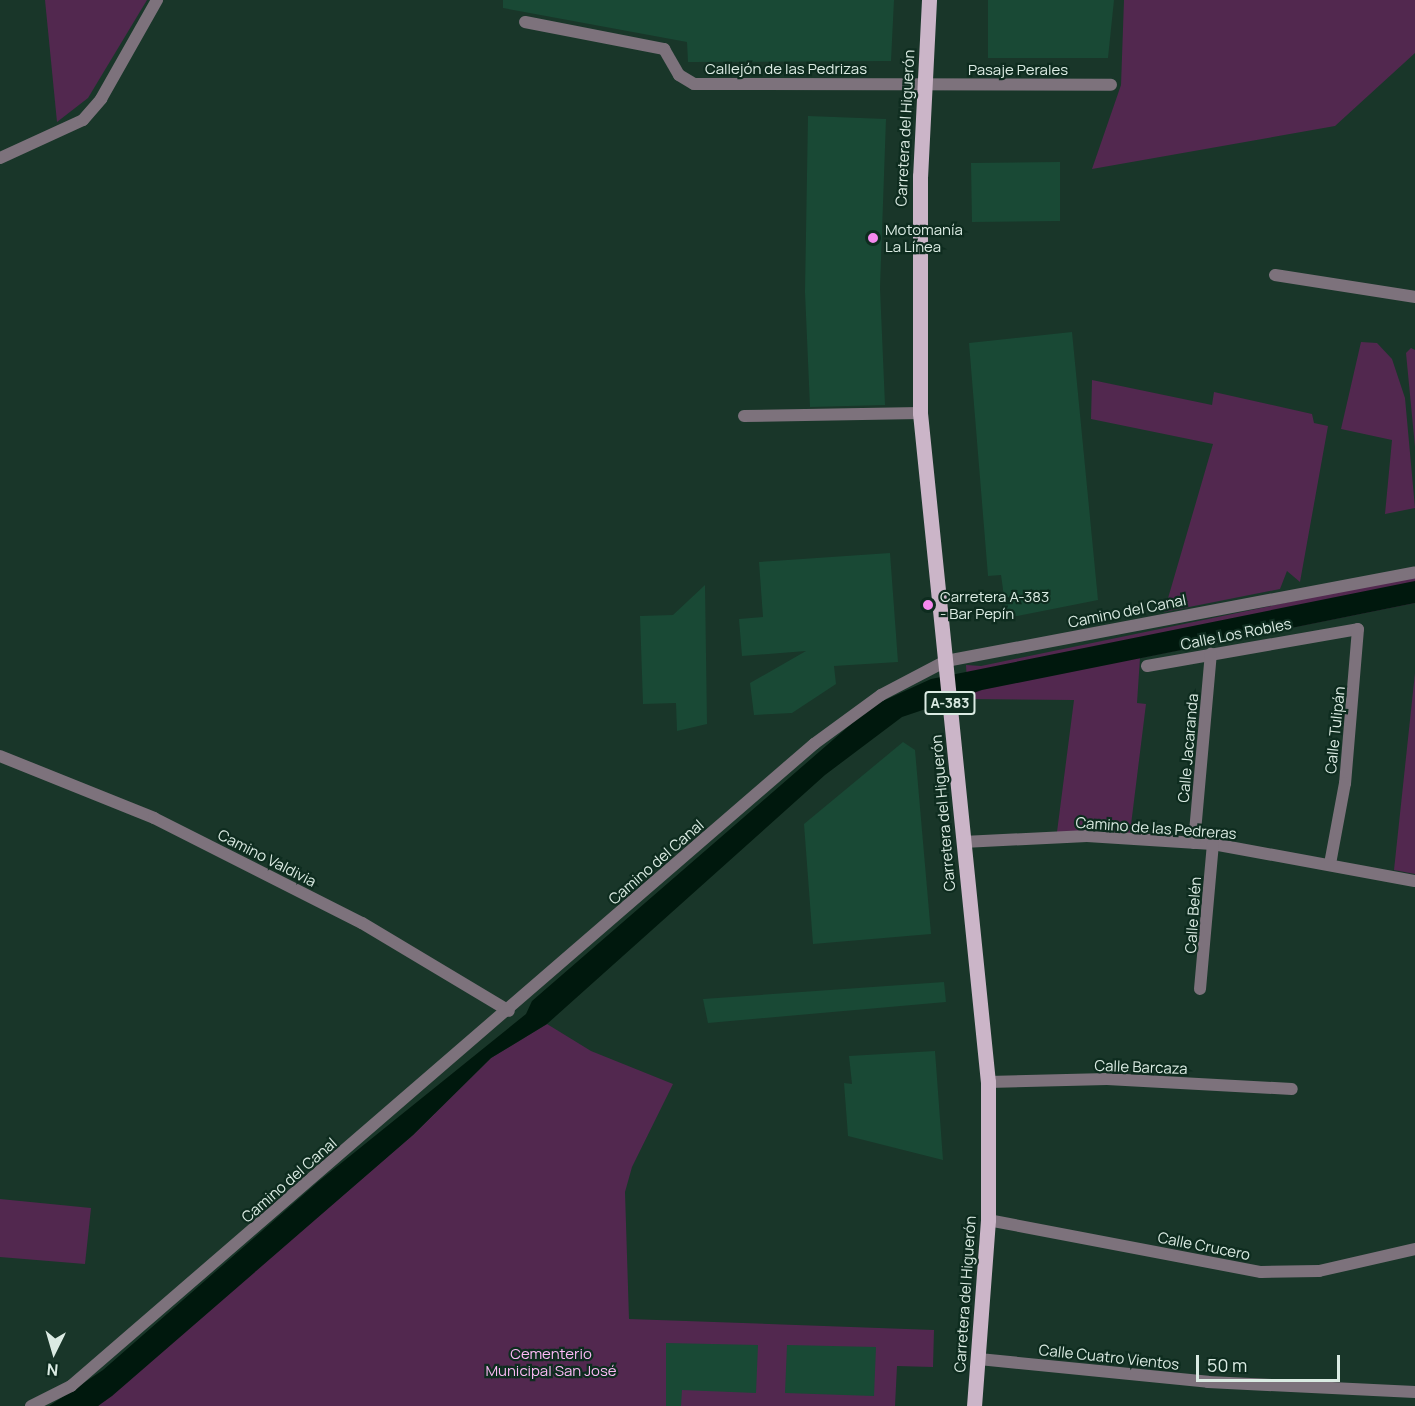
<!DOCTYPE html>
<meta charset="utf-8">
<style>
body{margin:0}
#map{position:relative;width:1415px;height:1406px;overflow:hidden;background:#193629;font-family:Manrope,sans-serif}
div>[style]{position:absolute}
[style*='--x']{left:calc(var(--x)*1px);top:calc(var(--y)*1px);width:calc(var(--w)*1px);rotate:calc(var(--a)*1deg)}
.green>*{inset:0;background:#52284f}
.water>*{inset:0;background:#00180d}
.building>*{inset:0;background:#194935}
.minor>*{height:12px;margin:-6px;padding:0 6px;transform-origin:6px;border-radius:6px;background:#7d727c}
.primary>*{height:15px;margin:-7.5px;padding:0 7.5px;transform-origin:7.5px;border-radius:7.5px;background:#cbb5c8}
.dots>*{width:16px;height:16px;translate:-50% -50%;box-sizing:border-box;border:3px solid #0e2c1f;border-radius:50%}
span{translate:-50% -50%;white-space:nowrap;text-align:center;line-height:1.15;-webkit-text-stroke:4.5px #0e2c1f;paint-order:stroke}
.shield-label span{padding:2px 4px;background:#0e2c1f;border:2px solid;border-radius:4px;-webkit-text-stroke-width:0}
.shield-label{font-size:14px;color:#dbebe3;font-weight:700}
.street-label{font-size:15px;color:#dbebe3}
.poi-label{font-size:15px;color:#dbebe3}
.left{translate:0 -50%;text-align:left}
.park-label{font-size:15px;color:#fbb9f5}
.north{position:absolute;left:24px;top:1322px;width:60px;height:60px;-webkit-text-stroke:4px #0e2c1f;paint-order:stroke;rotate:185deg;font-size:16px;font-weight:700;line-height:24px;text-align:center;color:#dbebe3}
.north::after{content:'';display:block;margin:auto;width:21px;height:27px;background:#dbebe3;clip-path:polygon(50% 0,100% 100%,50% 72%,0 100%)}
.scale{position:absolute;left:1196px;top:1355px;width:144px;height:27px;box-sizing:border-box;border:3px solid #dbebe3;border-top:0;padding-left:8px;font-size:18px;line-height:21px;white-space:nowrap;color:#dbebe3;-webkit-text-stroke:4px #0e2c1f;paint-order:stroke}
</style>
<div id="map">
<div class="green">
<div style="clip-path:polygon(45px 0,147px 0,88px 98px,57px 122px)"></div>
<div style="clip-path:polygon(1124px 0,1415px 0,1415px 53px,1335px 126px,1092px 169px,1121px 85px)"></div>
<div style="clip-path:polygon(1361px 342px,1377px 343px,1392px 359px,1405px 398px,1415px 508px,1385px 514px,1392px 440px,1341px 429px)"></div>
<div style="clip-path:polygon(1411px 348px,1415px 350px,1415px 447px,1406px 353px)"></div>
<div style="clip-path:polygon(1092px 380px,1212px 405px,1214px 392px,1312px 414px,1314px 423px,1328px 426px,1300px 582px,1287px 571px,1280px 589px,1164px 612px,1213px 444px,1091px 419px)"></div>
<div style="clip-path:polygon(1415px 576px,1415px 603px,1140px 658px,1137px 703px,1146px 704px,1130px 833px,1057px 832px,1074px 700px,968px 699px,966px 665px,981px 666px)"></div>
<div style="clip-path:polygon(1415px 673px,1415px 874px,1394px 870px)"></div>
<div style="clip-path:polygon(547px 1024px,591px 1051px,673px 1084px,632px 1167px,625px 1192px,629px 1319px,934px 1330px,933px 1367px,897px 1366px,895px 1406px,98px 1406px,413px 1135px,491px 1058px)"></div>
<div style="clip-path:polygon(0 1199px,91px 1208px,85px 1264px,0 1257px)"></div>
</div>
<div class="water">
<div style="clip-path:polygon(1415px 581px,1415px 603px,982px 690px,902px 717px,825px 775px,547px 1024px,491px 1058px,413px 1135px,112px 1396px,98px 1406px,49px 1406px,103px 1370px,319px 1181px,526px 1014px,532px 1001px,872px 706px,931px 679px)"></div>
</div>
<div class="building">
<div style="clip-path:polygon(503px 0,894px 0,891px 61px,688px 62px,687px 42px,503px 8px)"></div>
<div style="clip-path:polygon(988px 0,1114px 0,1108px 58px,988px 58px)"></div>
<div style="clip-path:polygon(808px 116px,886px 119px,880px 288px,885px 405px,810px 407px,805px 292px)"></div>
<div style="clip-path:polygon(1060px 162px,1060px 221px,972px 222px,971px 163px)"></div>
<div style="clip-path:polygon(1072px 332px,1098px 600px,1007px 618px,1001px 575px,988px 576px,969px 343px)"></div>
<div style="clip-path:polygon(890px 553px,898px 662px,834px 666px,836px 684px,792px 713px,754px 715px,750px 683px,806px 651px,742px 656px,739px 619px,763px 617px,759px 562px)"></div>
<div style="clip-path:polygon(705px 585px,707px 724px,677px 731px,676px 703px,643px 704px,640px 616px,673px 615px)"></div>
<div style="clip-path:polygon(903px 742px,915px 750px,931px 934px,813px 944px,804px 824px)"></div>
<div style="clip-path:polygon(944px 982px,946px 1002px,708px 1023px,703px 999px)"></div>
<div style="clip-path:polygon(935px 1051px,943px 1160px,848px 1136px,844px 1083px,852px 1084px,849px 1056px)"></div>
<div style="clip-path:polygon(666px 1343px,758px 1345px,756px 1393px,682px 1390px,681px 1406px,666px 1406px)"></div>
<div style="clip-path:polygon(787px 1345px,876px 1347px,874px 1396px,785px 1393px)"></div>
</div>
<div class="minor">
<div style="--x:525;--y:22;--w:142;--a:11"></div>
<div style="--x:664;--y:49;--w:30;--a:60"></div>
<div style="--x:679;--y:75;--w:17;--a:31"></div>
<div style="--x:694;--y:84;--w:417;--a:0.1"></div>
<div style="--x:0;--y:158;--w:91;--a:-24.6"></div>
<div style="--x:83;--y:120;--w:28;--a:-49"></div>
<div style="--x:101;--y:99;--w:114;--a:-60.5"></div>
<div style="--x:1275;--y:275;--w:142;--a:8.9"></div>
<div style="--x:744;--y:416;--w:176;--a:-1"></div>
<div style="--x:1147;--y:666;--w:214;--a:-9.9"></div>
<div style="--x:1358;--y:629;--w:155;--a:94.8"></div>
<div style="--x:1345;--y:783;--w:82;--a:100.5"></div>
<div style="--x:0;--y:756;--w:166;--a:21.9"></div>
<div style="--x:154;--y:818;--w:233;--a:26.8"></div>
<div style="--x:362;--y:923;--w:171;--a:30.9"></div>
<div style="--x:963;--y:842;--w:124;--a:-2.8"></div>
<div style="--x:1087;--y:836;--w:126;--a:3.6"></div>
<div style="--x:1213;--y:844;--w:205;--a:10.4"></div>
<div style="--x:1194;--y:843;--w:190;--a:-84.9"></div>
<div style="--x:1200;--y:989;--w:146;--a:-84.9"></div>
<div style="--x:988;--y:1082;--w:119;--a:-1.4"></div>
<div style="--x:1107;--y:1079;--w:185;--a:3.1"></div>
<div style="--x:988;--y:1220;--w:278;--a:10.8"></div>
<div style="--x:1261;--y:1272;--w:58;--a:-1"></div>
<div style="--x:1319;--y:1271;--w:98;--a:-12.9"></div>
<div style="--x:979;--y:1359;--w:230;--a:5.7"></div>
<div style="--x:1208;--y:1382;--w:207;--a:2.8"></div>
<div style="--x:31;--y:1406;--w:45;--a:-26.6"></div>
<div style="--x:71;--y:1386;--w:982;--a:-40.83"></div>
<div style="--x:814;--y:744;--w:83;--a:-36.2"></div>
<div style="--x:881;--y:695;--w:73;--a:-27.6"></div>
<div style="--x:946;--y:661;--w:477;--a:-10.7"></div>
</div>
<div class="primary">
<div style="--x:929;--y:0;--w:176;--a:92.9"></div>
<div style="--x:920;--y:176;--w:237;--a:90"></div>
<div style="--x:920;--y:413;--w:672;--a:84.2"></div>
<div style="--x:988;--y:1082;--w:138;--a:90"></div>
<div style="--x:988;--y:1220;--w:187;--a:94.3"></div>
</div>
<div class="dots">
<div style="left:873px;top:238px;background:#f589ee"></div>
<div style="left:928px;top:605px;background:#f589ee"></div>
</div>
<div class="shield-label">
<span style="left:950px;top:703px">A-383</span>
</div>
<div class="street-label">
<span style="left:786px;top:69px">Callejón de las Pedrizas</span>
<span style="left:1018px;top:70px">Pasaje Perales</span>
<span style="left:905px;top:128px;rotate:-87deg">Carretera del Higuerón</span>
<span style="left:1127px;top:611px;rotate:-11deg">Camino del Canal</span>
<span style="left:1236px;top:634px;rotate:-11deg">Calle Los Robles</span>
<span style="left:1335px;top:730px;rotate:-84deg">Calle Tulipán</span>
<span style="left:1188px;top:748px;rotate:-85deg">Calle Jacaranda</span>
<span style="left:943px;top:813px;rotate:-95deg">Carretera del Higuerón</span>
<span style="left:1156px;top:828px;rotate:4deg">Camino de las Pedreras</span>
<span style="left:267px;top:858px;rotate:27deg">Camino Valdivia</span>
<span style="left:656px;top:862px;rotate:-41deg">Camino del Canal</span>
<span style="left:1193px;top:915px;rotate:-86deg">Calle Belén</span>
<span style="left:1141px;top:1067px;rotate:2deg">Calle Barcaza</span>
<span style="left:289px;top:1180px;rotate:-41deg">Camino del Canal</span>
<span style="left:1204px;top:1246px;rotate:11deg">Calle Crucero</span>
<span style="left:965px;top:1294px;rotate:-86deg">Carretera del Higuerón</span>
<span style="left:1109px;top:1357px;rotate:6deg">Calle Cuatro Vientos</span>
</div>
<div class="poi-label">
<span class="left" style="left:885px;top:238px">Motomanía<br>La Línea</span>
<span class="left" style="left:940px;top:605px">Carretera A-383<br>- Bar Pepín</span>
</div>
<div class="park-label">
<span style="left:551px;top:1362px">Cementerio<br>Municipal San José</span>
</div>
<div class="north">N</div>
<div class="scale">50 m</div>
</div>
